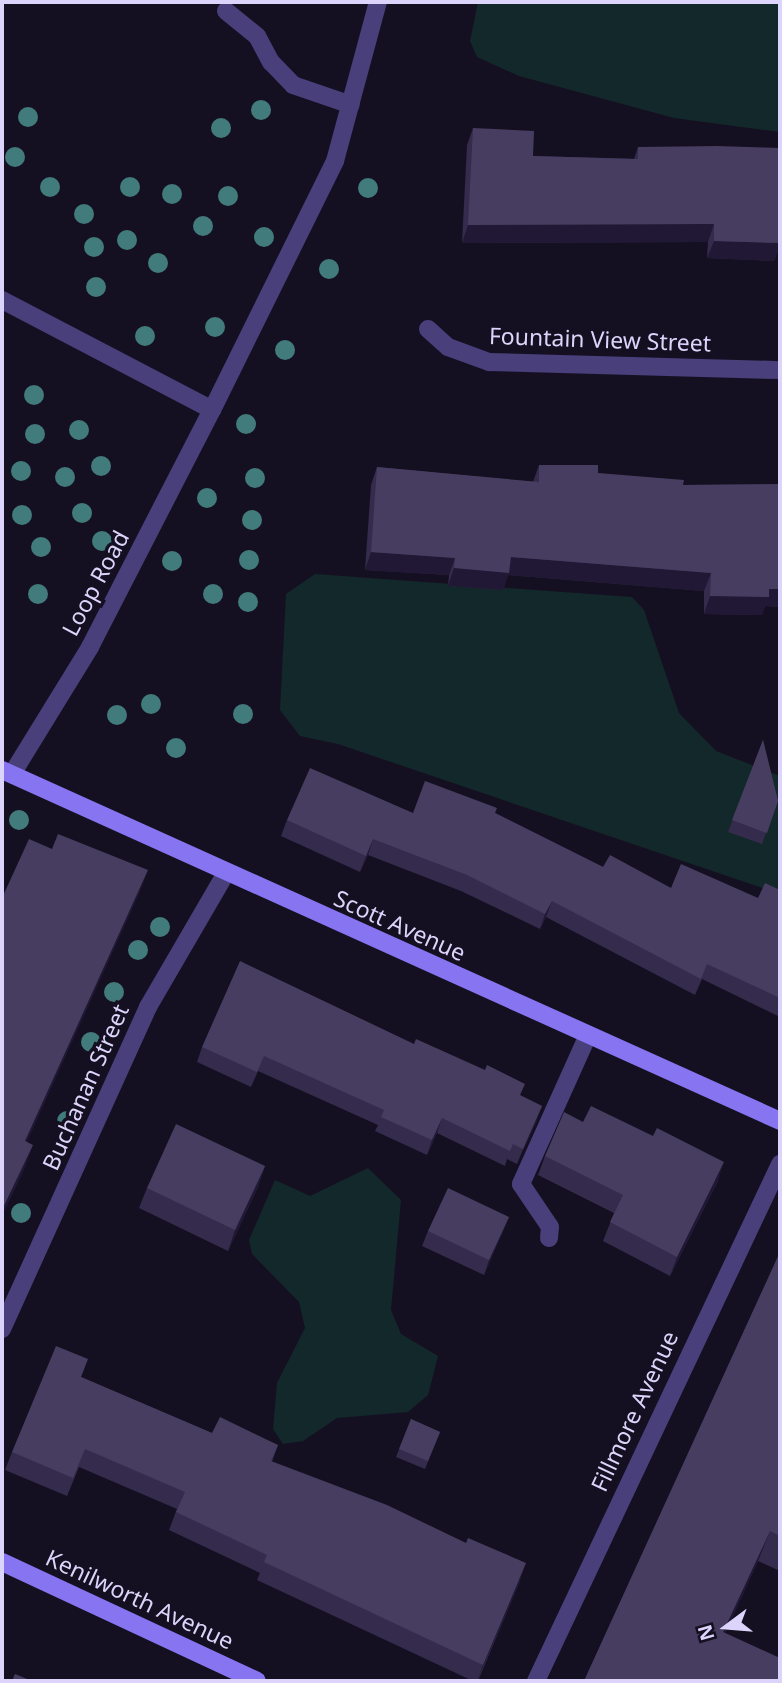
<!DOCTYPE html>
<style>
body{margin:0}
#map{position:relative;width:782px;height:1683px;overflow:hidden;background:#151021;font-family:"Noto Sans",sans-serif}
div>[style]{position:absolute}
[style*='--x']{left:calc(var(--x)*1px);top:calc(var(--y)*1px);width:calc(var(--w)*1px);rotate:calc(var(--a)*1deg)}
.green>*{inset:0;background:#13282a}
.service>*{height:18px;margin:-9px;padding:0 9px;transform-origin:9px;border-radius:9px;background:#483f7b}
.minor>*{height:18px;margin:-9px;padding:0 9px;transform-origin:9px;border-radius:9px;background:#483f7b}
.secondary>*{height:18px;margin:-9px;padding:0 9px;transform-origin:9px;border-radius:9px;background:#8674f1}
.trees>*{width:20px;height:20px;margin:-10px;border-radius:50%;background:#427b7b}
.wall>*{inset:0;background:#352b4d}
.shaded-wall>*{inset:0;background:#201834}
.building>*{inset:0;background:#473d60}
span{translate:-50% -50%;white-space:nowrap;text-align:center;line-height:1.15;-webkit-text-stroke:7px #151021;paint-order:stroke}
.street-label{font-size:23px;color:#ddd4fb}
.frame{position:absolute;inset:0;border:4px solid #ddd4fb;pointer-events:none}
.north{position:absolute;left:691px;top:1592px;width:70px;height:70px;-webkit-text-stroke:5px #151021;paint-order:stroke;rotate:254deg;font-size:19px;font-weight:700;line-height:28px;text-align:center;color:#ddd4fb}
.north::after{content:'';display:block;margin:auto;width:24px;height:32px;background:#ddd4fb;clip-path:polygon(50% 0,100% 100%,50% 72%,0 100%)}
</style>
<div id="map">
<div class="green">
<div style="clip-path:polygon(478px 2px,780px 2px,780px 132px,674px 118px,519px 76px,477px 57px,470px 41px)"></div>
<div style="clip-path:polygon(315px 574px,632px 597px,644px 610px,679px 713px,716px 751px,780px 776px,780px 894px,338px 744px,300px 736px,280px 710px,286px 594px)"></div>
<div style="clip-path:polygon(368px 1168px,401px 1200px,391px 1310px,401px 1334px,438px 1356px,428px 1395px,408px 1412px,337px 1418px,303px 1441px,283px 1444px,273px 1429px,277px 1383px,305px 1328px,299px 1302px,252px 1254px,249px 1240px,275px 1180px,310px 1196px)"></div>
</div>
<div class="service">
<div style="--x:226;--y:11;--w:40;--a:39"></div>
<div style="--x:257;--y:36;--w:30;--a:62"></div>
<div style="--x:271;--y:62;--w:32;--a:46"></div>
<div style="--x:293;--y:85;--w:61;--a:19"></div>
<div style="--x:2;--y:300;--w:237;--a:27.6"></div>
<div style="--x:212;--y:410;--w:278;--a:-63.7"></div>
<div style="--x:335;--y:161;--w:165;--a:-74.9"></div>
<div style="--x:549;--y:1238;--w:11;--a:-85"></div>
<div style="--x:550;--y:1227;--w:52;--a:-124"></div>
<div style="--x:521;--y:1184;--w:163;--a:-65.8"></div>
</div>
<div class="minor">
<div style="--x:428;--y:329;--w:27;--a:42"></div>
<div style="--x:448;--y:347;--w:44;--a:20.1"></div>
<div style="--x:489;--y:362;--w:291;--a:1.6"></div>
<div style="--x:12;--y:774;--w:149;--a:-58.4"></div>
<div style="--x:90;--y:647;--w:267;--a:-62.8"></div>
<div style="--x:2;--y:1329;--w:354;--a:-65.6"></div>
<div style="--x:148;--y:1007;--w:155;--a:-59.8"></div>
<div style="--x:536;--y:1681;--w:572;--a:-64.73"></div>
</div>
<div class="secondary">
<div style="--x:2;--y:770;--w:854;--a:24.28"></div>
<div style="--x:2;--y:1562;--w:281;--a:25"></div>
</div>
<div class="trees">
<div style="left:261px;top:110px"></div>
<div style="left:28px;top:117px"></div>
<div style="left:221px;top:128px"></div>
<div style="left:15px;top:157px"></div>
<div style="left:50px;top:187px"></div>
<div style="left:130px;top:187px"></div>
<div style="left:368px;top:188px"></div>
<div style="left:172px;top:194px"></div>
<div style="left:228px;top:196px"></div>
<div style="left:84px;top:214px"></div>
<div style="left:203px;top:226px"></div>
<div style="left:264px;top:237px"></div>
<div style="left:127px;top:240px"></div>
<div style="left:94px;top:247px"></div>
<div style="left:158px;top:263px"></div>
<div style="left:329px;top:269px"></div>
<div style="left:96px;top:287px"></div>
<div style="left:215px;top:327px"></div>
<div style="left:145px;top:336px"></div>
<div style="left:285px;top:350px"></div>
<div style="left:34px;top:395px"></div>
<div style="left:246px;top:424px"></div>
<div style="left:79px;top:430px"></div>
<div style="left:35px;top:434px"></div>
<div style="left:101px;top:466px"></div>
<div style="left:21px;top:471px"></div>
<div style="left:65px;top:477px"></div>
<div style="left:255px;top:478px"></div>
<div style="left:207px;top:498px"></div>
<div style="left:82px;top:513px"></div>
<div style="left:22px;top:515px"></div>
<div style="left:252px;top:520px"></div>
<div style="left:102px;top:541px"></div>
<div style="left:41px;top:547px"></div>
<div style="left:249px;top:560px"></div>
<div style="left:172px;top:561px"></div>
<div style="left:38px;top:594px"></div>
<div style="left:213px;top:594px"></div>
<div style="left:248px;top:602px"></div>
<div style="left:151px;top:704px"></div>
<div style="left:243px;top:714px"></div>
<div style="left:117px;top:715px"></div>
<div style="left:176px;top:748px"></div>
<div style="left:19px;top:820px"></div>
<div style="left:160px;top:927px"></div>
<div style="left:138px;top:950px"></div>
<div style="left:114px;top:992px"></div>
<div style="left:91px;top:1042px"></div>
<div style="left:67px;top:1121px"></div>
<div style="left:21px;top:1213px"></div>
</div>
<div class="wall">
<div style="clip-path:polygon(473px 128px,533px 156px,634px 159px,638px 147px,780px 148px,780px 245px,774px 261px,707px 258px,708px 242px,462px 243px,467px 145px)"></div>
<div style="clip-path:polygon(539px 465px,683px 485px,780px 484px,780px 607px,765px 606px,762px 615px,704px 614px,704px 591px,508px 575px,503px 590px,448px 586px,449px 575px,365px 570px,371px 485px,377px 467px,533px 482px)"></div>
<div style="clip-path:polygon(763px 740px,778px 801px,762px 844px,728px 832px)"></div>
<div style="clip-path:polygon(413px 813px,495px 813px,603px 867px,671px 888px,758px 898px,780px 890px,780px 1017px,702px 979px,695px 995px,546px 917px,540px 929px,461px 891px,368px 855px,360px 872px,281px 836px,287px 820px)"></div>
<div style="clip-path:polygon(414px 1044px,542px 1106px,517px 1164px,507px 1159px,505px 1166px,437px 1133px,427px 1155px,375px 1131px,378px 1125px,258px 1071px,251px 1087px,197px 1062px,202px 1047px)"></div>
<div style="clip-path:polygon(583px 1122px,718px 1181px,670px 1276px,603px 1241px,614px 1213px,538px 1175px,545px 1156px)"></div>
<div style="clip-path:polygon(265px 1166px,258px 1187px,228px 1251px,139px 1208px,147px 1188px)"></div>
<div style="clip-path:polygon(509px 1217px,484px 1275px,422px 1246px,428px 1231px)"></div>
<div style="clip-path:polygon(780px 1252px,780px 1571px,758px 1561px,725px 1633px,584px 1681px)"></div>
<div style="clip-path:polygon(81px 1377px,212px 1433px,278px 1445px,272px 1462px,520px 1581px,478px 1681px,473px 1681px,257px 1580px,260px 1573px,169px 1530px,177px 1509px,79px 1467px,67px 1496px,5px 1470px,12px 1452px)"></div>
<div style="clip-path:polygon(411px 1419px,440px 1432px,425px 1469px,396px 1457px)"></div>
</div>
<div class="shaded-wall">
<div style="clip-path:polygon(714px 224px,708px 242px,462px 243px,468px 225px)"></div>
<div style="clip-path:polygon(714px 241px,780px 243px,780px 245px,774px 261px,707px 258px)"></div>
<div style="clip-path:polygon(371px 552px,455px 558px,449px 575px,365px 570px)"></div>
<div style="clip-path:polygon(511px 557px,711px 573px,704px 591px,508px 575px,503px 590px,448px 586px,454px 568px)"></div>
<div style="clip-path:polygon(769px 589px,780px 589px,780px 607px,765px 606px,762px 615px,704px 614px,710px 596px)"></div>
<div style="clip-path:polygon(373px 839px,368px 855px,360px 872px,366px 856px)"></div>
<div style="clip-path:polygon(148px 870px,139px 894px,16px 1166px,25px 1141px)"></div>
<div style="clip-path:polygon(552px 901px,546px 917px,540px 929px,545px 914px)"></div>
<div style="clip-path:polygon(542px 1106px,537px 1121px,517px 1164px,523px 1149px)"></div>
<div style="clip-path:polygon(442px 1118px,437px 1133px,427px 1155px,432px 1140px)"></div>
<div style="clip-path:polygon(33px 1145px,24px 1170px,2px 1216px,2px 1210px)"></div>
<div style="clip-path:polygon(724px 1162px,718px 1181px,670px 1276px,677px 1257px)"></div>
<div style="clip-path:polygon(265px 1166px,258px 1187px,228px 1251px,235px 1230px)"></div>
<div style="clip-path:polygon(509px 1217px,503px 1232px,484px 1275px,489px 1260px)"></div>
<div style="clip-path:polygon(770px 1531px,758px 1561px,712px 1662px,723px 1632px)"></div>
<div style="clip-path:polygon(526px 1563px,520px 1581px,477px 1681px,483px 1665px)"></div>
</div>
<div class="building">
<div style="clip-path:polygon(473px 128px,534px 131px,533px 156px,638px 159px,638px 147px,717px 146px,780px 148px,780px 243px,714px 241px,714px 224px,468px 225px)"></div>
<div style="clip-path:polygon(539px 465px,598px 465px,598px 473px,684px 480px,683px 485px,780px 484px,780px 589px,769px 589px,769px 597px,710px 596px,711px 573px,511px 557px,509px 573px,454px 568px,455px 558px,371px 552px,377px 467px,539px 482px)"></div>
<div style="clip-path:polygon(763px 740px,778px 801px,767px 833px,732px 820px)"></div>
<div style="clip-path:polygon(310px 768px,413px 813px,425px 781px,497px 808px,495px 813px,603px 867px,610px 855px,671px 888px,681px 864px,758px 898px,765px 883px,780px 890px,780px 998px,707px 964px,701px 979px,552px 901px,545px 914px,467px 875px,373px 839px,366px 856px,287px 820px)"></div>
<div style="clip-path:polygon(58px 834px,148px 870px,25px 1141px,33px 1145px,2px 1210px,2px 898px,29px 839px,52px 849px)"></div>
<div style="clip-path:polygon(240px 961px,414px 1044px,416px 1039px,485px 1070px,487px 1065px,525px 1084px,520px 1095px,542px 1106px,523px 1149px,513px 1144px,510px 1151px,442px 1118px,432px 1140px,381px 1117px,384px 1110px,264px 1056px,257px 1072px,202px 1047px)"></div>
<div style="clip-path:polygon(591px 1106px,653px 1136px,657px 1128px,724px 1162px,677px 1257px,610px 1222px,623px 1195px,545px 1156px,564px 1112px,583px 1122px)"></div>
<div style="clip-path:polygon(176px 1124px,265px 1166px,235px 1230px,147px 1188px)"></div>
<div style="clip-path:polygon(448px 1188px,509px 1217px,489px 1260px,428px 1231px)"></div>
<div style="clip-path:polygon(780px 1252px,780px 1536px,770px 1531px,723px 1632px,780px 1658px,780px 1681px,584px 1681px)"></div>
<div style="clip-path:polygon(56px 1346px,88px 1359px,81px 1377px,212px 1433px,220px 1417px,278px 1445px,271px 1461px,387px 1505px,466px 1543px,468px 1538px,526px 1563px,483px 1665px,264px 1562px,267px 1555px,176px 1512px,185px 1492px,85px 1449px,73px 1478px,12px 1452px)"></div>
<div style="clip-path:polygon(411px 1419px,440px 1432px,428px 1461px,399px 1449px)"></div>
<div style="clip-path:polygon(15px 1674px,32px 1681px,12px 1681px)"></div>
</div>
<div class="street-label">
<span style="left:600px;top:339px;rotate:2deg">Fountain View Street</span>
<span style="left:95px;top:583px;rotate:-62deg">Loop Road</span>
<span style="left:400px;top:925px;rotate:24deg">Scott Avenue</span>
<span style="left:85px;top:1087px;rotate:-66deg">Buchanan Street</span>
<span style="left:634px;top:1411px;rotate:-65deg">Fillmore Avenue</span>
<span style="left:140px;top:1599px;rotate:25deg">Kenilworth Avenue</span>
</div>
<div class="frame"></div>
<div class="north">N</div>
</div>
